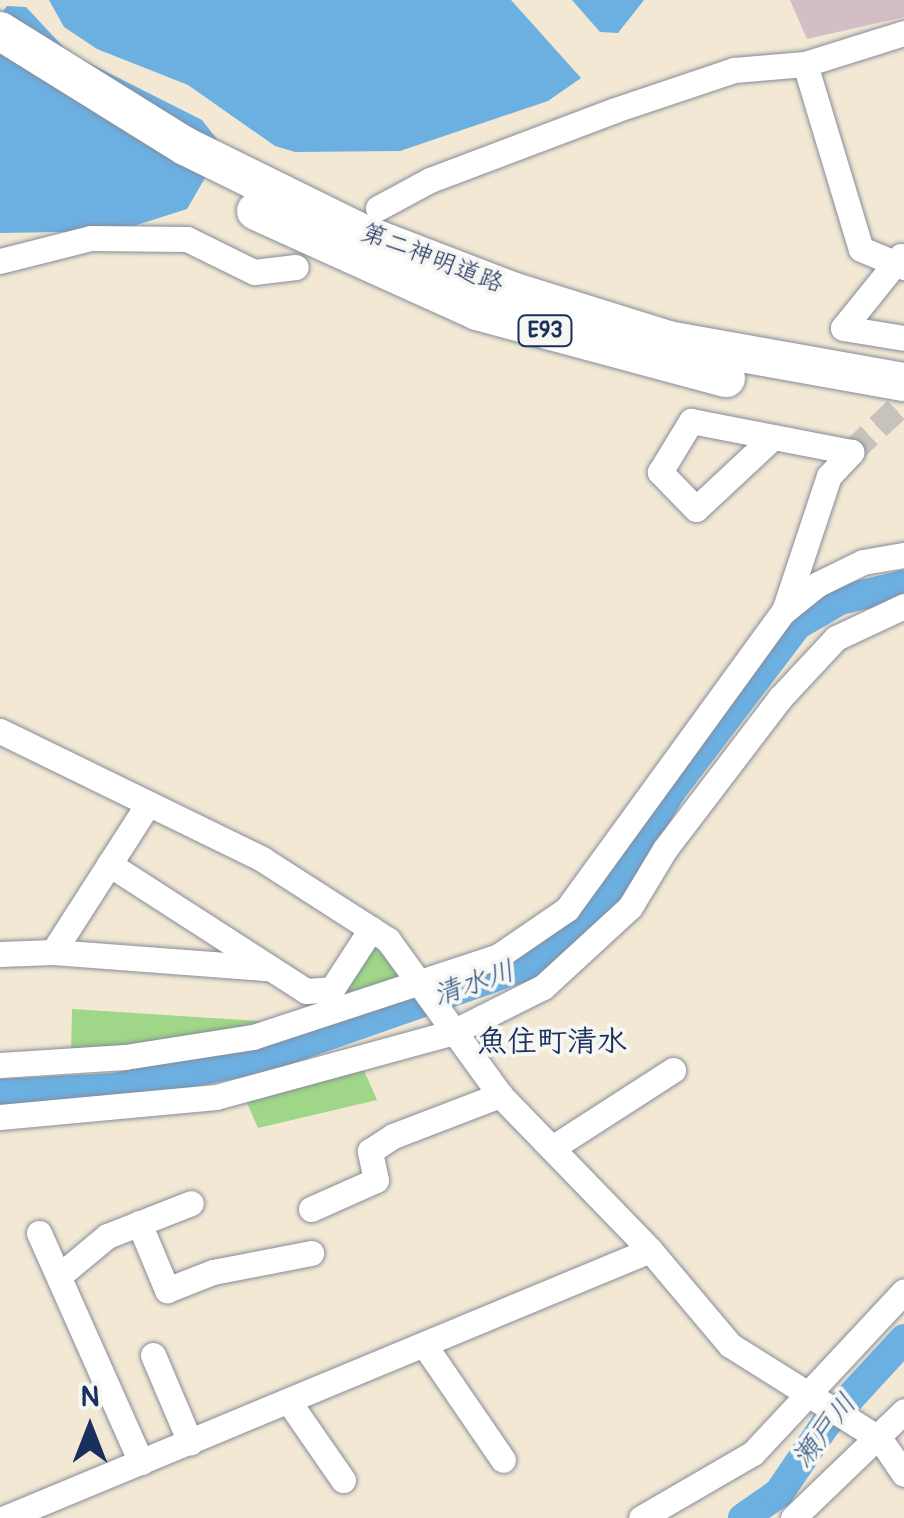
<!DOCTYPE html>
<meta charset="utf-8">
<style>
body{margin:0}
#map{position:relative;width:904px;height:1518px;overflow:hidden;background:#f2e8d4;font-family:Pangolin,"Klee One",sans-serif}
div>[style]{position:absolute}
[style*='--x']{left:calc(var(--x)*1px);top:calc(var(--y)*1px);width:calc(var(--w)*1px);rotate:calc(var(--a)*1deg)}
.industrial>*{inset:0;background:#d2bec4}
.green>*{inset:0;background:#9fd687}
.water>*{inset:0;background:#6cafe1}
.river>*{height:30px;margin:-15px;padding:0 15px;transform-origin:15px;border-radius:15px;background:#6cafe1}
.minor-tunnel>*{height:25px;margin-top:-12.5px;transform-origin:0;background:repeating-linear-gradient(90deg,#c7c3bc 0 25px,transparent 0 37px)}
.roads{filter:drop-shadow(0 0 2px #868c99) drop-shadow(0 0 2px #868c99)}
.minor>*{height:25px;margin:-12.5px;padding:0 12.5px;transform-origin:12.5px;border-radius:12.5px;background:#fff}
.highway>*{height:38px;margin:-19px;padding:0 19px;transform-origin:19px;border-radius:19px;background:#fff}
span{translate:-50% -50%;white-space:nowrap;text-align:center;line-height:1.15;-webkit-text-stroke:8px #f6f6f2;paint-order:stroke}
.shield-label span{padding:2px 8px;background:#f6f6f2;border:2px solid;border-radius:8px;-webkit-text-stroke-width:0}
.shield-label{font-size:22px;color:#1b2f5e;font-weight:700}
.street-label{font-size:25px;color:#1b2f5e}
.water-label{font-size:28px;color:#335585;font-style:italic}
.quarter-label{font-size:30px;color:#1b2f5e;font-weight:700}
.north{position:absolute;left:40px;top:1378px;width:100px;height:100px;-webkit-text-stroke:8px #f6f6f2;paint-order:stroke;rotate:0deg;font-size:28px;font-weight:700;line-height:40px;text-align:center;color:#1b2f5e}
.north::after{content:'';display:block;margin:auto;width:35px;height:45px;background:#1b2f5e;clip-path:polygon(50% 0,100% 100%,50% 72%,0 100%)}
</style>
<div id="map">
<div class="industrial">
<div style="clip-path:polygon(790px 0,904px 0,904px 17px,807px 39px)"></div>
</div>
<div class="green">
<div style="clip-path:polygon(371px 944px,409px 978px,338px 995px)"></div>
<div style="clip-path:polygon(72px 1009px,274px 1022px,71px 1054px)"></div>
<div style="clip-path:polygon(362px 1066px,377px 1100px,258px 1128px,244px 1096px)"></div>
</div>
<div class="water">
<div style="clip-path:polygon(49px 0,511px 0,581px 78px,548px 101px,400px 151px,295px 152px,275px 146px,188px 85px,97px 49px,64px 27px)"></div>
<div style="clip-path:polygon(572px 0,644px 0,618px 33px,600px 32px)"></div>
<div style="clip-path:polygon(7px 6px,26px 7px,69px 53px,202px 120px,223px 147px,187px 209px,118px 231px,0 233px,0 16px)"></div>
</div>
<div class="river">
<div style="--x:0;--y:1094;--w:114;--a:-3"></div>
<div style="--x:114;--y:1088;--w:155;--a:-11.5"></div>
<div style="--x:266;--y:1057;--w:287;--a:-19.3"></div>
<div style="--x:537;--y:962;--w:98;--a:-42.9"></div>
<div style="--x:609;--y:895;--w:121;--a:-59.2"></div>
<div style="--x:671;--y:791;--w:208;--a:-52.8"></div>
<div style="--x:797;--y:625;--w:50;--a:-30.2"></div>
<div style="--x:840;--y:600;--w:66;--a:-13.2"></div>
<div style="--x:743;--y:1518;--w:44;--a:-34.8"></div>
<div style="--x:779;--y:1493;--w:82;--a:-55.9"></div>
<div style="--x:825;--y:1425;--w:117;--a:-47.4"></div>
</div>
<div class="minor-tunnel">
<div style="--x:851;--y:452;--w:73;--a:-43.3"></div>
</div>
<div class="roads">
<div class="minor">
<div style="--x:805;--y:64;--w:193;--a:73.2"></div>
<div style="--x:861;--y:249;--w:47;--a:22.7"></div>
<div style="--x:378;--y:208;--w:59;--a:-28.3"></div>
<div style="--x:430;--y:180;--w:198;--a:-20.7"></div>
<div style="--x:615;--y:110;--w:126;--a:-18.6"></div>
<div style="--x:734;--y:70;--w:71;--a:-4.8"></div>
<div style="--x:805;--y:64;--w:104;--a:-17.4"></div>
<div style="--x:901;--y:256;--w:92;--a:128.9"></div>
<div style="--x:843;--y:328;--w:62;--a:9.3"></div>
<div style="--x:0;--y:261;--w:94;--a:-14.2"></div>
<div style="--x:91;--y:238;--w:96;--a:0.6"></div>
<div style="--x:187;--y:239;--w:75;--a:26.2"></div>
<div style="--x:254;--y:272;--w:42;--a:-6.8"></div>
<div style="--x:773;--y:437;--w:105;--a:136.9"></div>
<div style="--x:696;--y:509;--w:52;--a:-134.2"></div>
<div style="--x:660;--y:472;--w:60;--a:-58.7"></div>
<div style="--x:691;--y:421;--w:163;--a:11"></div>
<div style="--x:784;--y:611;--w:142;--a:-71.6"></div>
<div style="--x:829;--y:476;--w:33;--a:-47"></div>
<div style="--x:0;--y:731;--w:292;--a:26"></div>
<div style="--x:262;--y:859;--w:150;--a:32.7"></div>
<div style="--x:388;--y:940;--w:191;--a:54.1"></div>
<div style="--x:500;--y:1095;--w:216;--a:45.9"></div>
<div style="--x:650;--y:1250;--w:124;--a:49.9"></div>
<div style="--x:730;--y:1345;--w:177;--a:32.1"></div>
<div style="--x:880;--y:1439;--w:42;--a:55.6"></div>
<div style="--x:148;--y:804;--w:176;--a:122.7"></div>
<div style="--x:53;--y:952;--w:216;--a:4.3"></div>
<div style="--x:109;--y:864;--w:234;--a:32.8"></div>
<div style="--x:306;--y:991;--w:26;--a:-4"></div>
<div style="--x:332;--y:989;--w:72;--a:-57"></div>
<div style="--x:0;--y:954;--w:53;--a:-2.2"></div>
<div style="--x:0;--y:1065;--w:125;--a:-3.7"></div>
<div style="--x:125;--y:1057;--w:130;--a:-8.9"></div>
<div style="--x:253;--y:1037;--w:257;--a:-18.2"></div>
<div style="--x:497;--y:957;--w:85;--a:-34.4"></div>
<div style="--x:567;--y:909;--w:367;--a:-54"></div>
<div style="--x:783;--y:612;--w:45;--a:-38.7"></div>
<div style="--x:818;--y:584;--w:50;--a:-26.1"></div>
<div style="--x:863;--y:562;--w:42;--a:-9.7"></div>
<div style="--x:0;--y:1117;--w:217;--a:-5.3"></div>
<div style="--x:216;--y:1097;--w:246;--a:-15.3"></div>
<div style="--x:453;--y:1032;--w:101;--a:-26.6"></div>
<div style="--x:543;--y:987;--w:118;--a:-42.6"></div>
<div style="--x:630;--y:907;--w:68;--a:-58.9"></div>
<div style="--x:665;--y:849;--w:190;--a:-52.7"></div>
<div style="--x:780;--y:698;--w:82;--a:-47"></div>
<div style="--x:836;--y:638;--w:75;--a:-25.2"></div>
<div style="--x:552;--y:1148;--w:144;--a:-32.8"></div>
<div style="--x:311;--y:1209;--w:71;--a:-24"></div>
<div style="--x:376;--y:1180;--w:30;--a:-102"></div>
<div style="--x:370;--y:1151;--w:27;--a:-33"></div>
<div style="--x:393;--y:1136;--w:115;--a:-21"></div>
<div style="--x:139;--y:1223;--w:73;--a:67.3"></div>
<div style="--x:167;--y:1290;--w:49;--a:-21.4"></div>
<div style="--x:213;--y:1272;--w:100;--a:-11"></div>
<div style="--x:39;--y:1233;--w:251;--a:66"></div>
<div style="--x:59;--y:1276;--w:62;--a:-39.8"></div>
<div style="--x:107;--y:1236;--w:90;--a:-21.4"></div>
<div style="--x:425;--y:1346;--w:138;--a:55.6"></div>
<div style="--x:153;--y:1355;--w:95;--a:67"></div>
<div style="--x:289;--y:1402;--w:95;--a:55.3"></div>
<div style="--x:5;--y:1518;--w:698;--a:-22.56"></div>
<div style="--x:641;--y:1518;--w:129;--a:-30.1"></div>
<div style="--x:753;--y:1453;--w:221;--a:-47"></div>
<div style="--x:793;--y:1518;--w:154;--a:-43.9"></div>
</div>
<div class="highway">
<div style="--x:0;--y:31;--w:218;--a:31.9"></div>
<div style="--x:185;--y:146;--w:199;--a:26.2"></div>
<div style="--x:364;--y:234;--w:159;--a:21.1"></div>
<div style="--x:512;--y:291;--w:164;--a:17.4"></div>
<div style="--x:668;--y:340;--w:240;--a:10.1"></div>
<div style="--x:256;--y:211;--w:243;--a:24.3"></div>
<div style="--x:477;--y:311;--w:258;--a:15.1"></div>
</div>
</div>
<div class="shield-label">
<span style="left:545px;top:331px">E93</span>
</div>
<div class="street-label">
<span style="left:432px;top:259px;rotate:21deg">第二神明道路</span>
</div>
<div class="water-label">
<span style="left:474px;top:984px;rotate:-19deg">清水川</span>
<span style="left:825px;top:1431px;rotate:-52deg">瀬戸川</span>
</div>
<div class="quarter-label">
<span style="left:552px;top:1042px">魚住町清水</span>
</div>
<div class="north">N</div>
</div>
